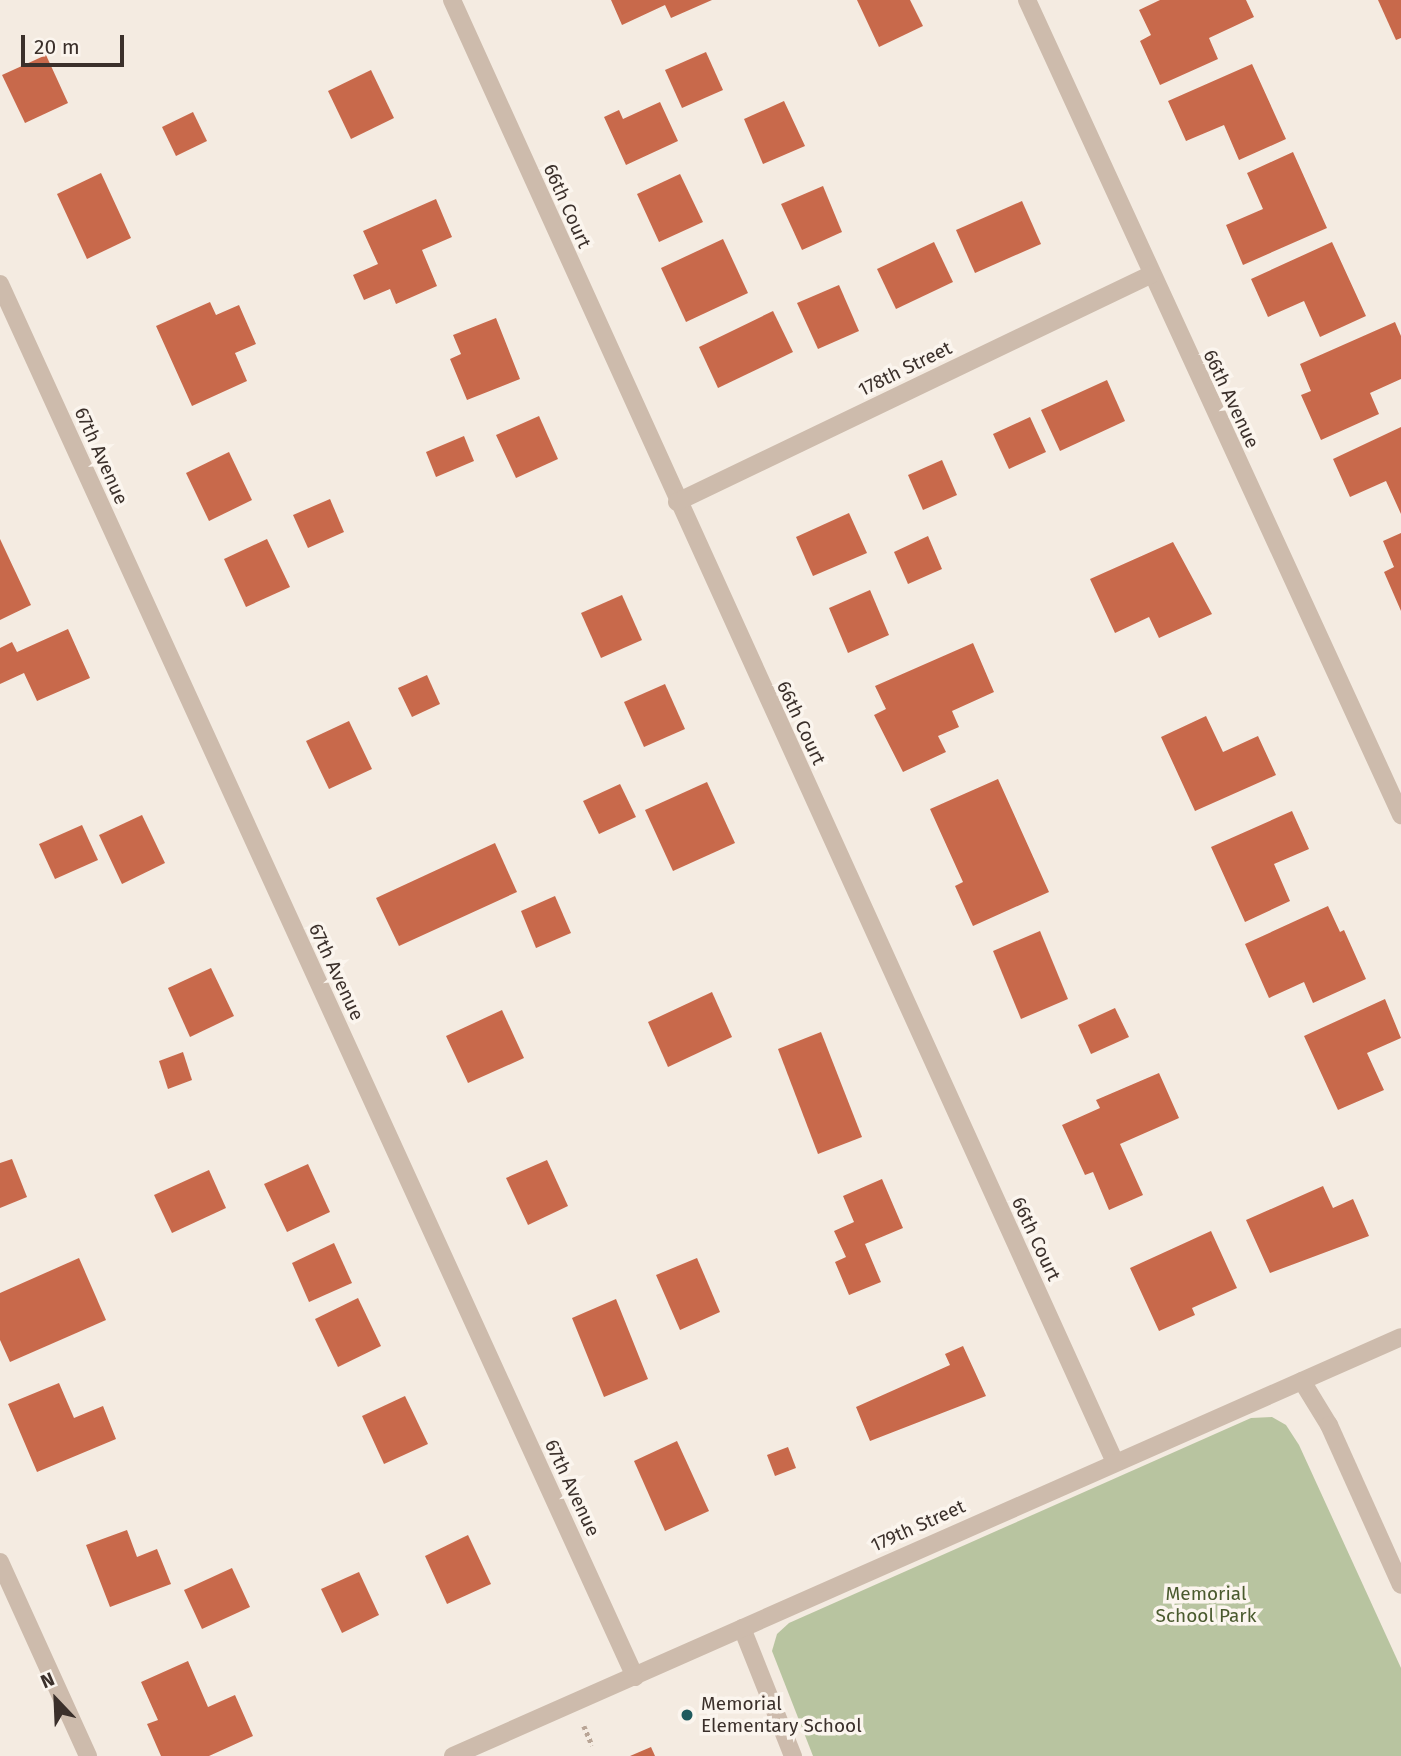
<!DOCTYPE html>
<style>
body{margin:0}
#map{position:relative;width:1401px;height:1756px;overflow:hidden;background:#f4ebe1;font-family:"Fira Sans",sans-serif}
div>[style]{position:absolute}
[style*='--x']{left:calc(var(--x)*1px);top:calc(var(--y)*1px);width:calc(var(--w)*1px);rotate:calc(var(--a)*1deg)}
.green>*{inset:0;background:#b8c4a0}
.building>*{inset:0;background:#c8694b}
.path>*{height:4.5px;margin-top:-2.25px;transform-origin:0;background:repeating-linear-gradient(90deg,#b9a596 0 3.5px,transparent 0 7px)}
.minor>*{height:18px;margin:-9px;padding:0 9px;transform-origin:9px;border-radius:9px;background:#cdbbac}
.dots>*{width:19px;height:19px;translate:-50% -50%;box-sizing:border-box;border:4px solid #fbf5ee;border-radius:50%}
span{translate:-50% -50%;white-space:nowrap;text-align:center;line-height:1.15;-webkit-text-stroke:7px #fbf5ee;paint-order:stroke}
.street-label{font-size:19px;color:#3b302b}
.park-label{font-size:19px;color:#4a5a2e}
.poi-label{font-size:19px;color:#3b302b}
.left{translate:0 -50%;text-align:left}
.north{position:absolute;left:21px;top:1665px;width:70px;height:70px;-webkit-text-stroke:5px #fbf5ee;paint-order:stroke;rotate:337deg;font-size:19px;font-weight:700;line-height:28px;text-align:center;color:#3b302b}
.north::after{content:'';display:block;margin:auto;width:24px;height:32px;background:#3b302b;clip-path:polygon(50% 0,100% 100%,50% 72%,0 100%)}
.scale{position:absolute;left:21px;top:35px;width:103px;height:32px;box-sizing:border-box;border:4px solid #3b302b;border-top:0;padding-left:9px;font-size:21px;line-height:24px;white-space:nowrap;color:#3b302b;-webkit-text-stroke:5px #fbf5ee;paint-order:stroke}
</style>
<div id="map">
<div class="green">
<div style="clip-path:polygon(1272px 1417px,1286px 1425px,1299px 1445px,1401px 1668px,1401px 1756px,813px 1756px,772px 1651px,777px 1634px,789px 1623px,1251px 1418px)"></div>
</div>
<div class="building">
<div style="clip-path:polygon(611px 0,712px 0,671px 18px,665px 5px,622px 25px)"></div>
<div style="clip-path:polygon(857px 0,910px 0,923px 26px,879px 47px)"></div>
<div style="clip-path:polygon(1160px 0,1246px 0,1254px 17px,1209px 38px,1218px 59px,1160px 85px,1140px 41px,1151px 35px,1139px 10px)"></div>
<div style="clip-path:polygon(1378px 0,1401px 0,1401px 38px,1396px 40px)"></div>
<div style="clip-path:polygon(706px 52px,723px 90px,682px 108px,665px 70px)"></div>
<div style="clip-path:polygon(46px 55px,68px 103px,25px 123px,2px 75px)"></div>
<div style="clip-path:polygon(1252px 64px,1286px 139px,1239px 160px,1224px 125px,1186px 141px,1168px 101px)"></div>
<div style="clip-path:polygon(371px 70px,394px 118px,351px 139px,328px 91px)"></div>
<div style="clip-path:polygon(784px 101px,805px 146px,763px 164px,744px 119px)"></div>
<div style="clip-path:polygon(660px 102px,678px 141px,626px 165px,604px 117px,619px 110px,623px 119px)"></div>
<div style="clip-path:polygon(193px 112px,207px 141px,176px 156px,162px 127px)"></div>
<div style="clip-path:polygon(1293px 152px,1327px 228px,1243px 265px,1226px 225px,1263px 209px,1247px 173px)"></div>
<div style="clip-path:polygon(101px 173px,131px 238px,87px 259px,57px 194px)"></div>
<div style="clip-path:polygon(680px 174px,703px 222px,659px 242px,637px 194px)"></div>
<div style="clip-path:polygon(823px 186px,842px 232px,802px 250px,781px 204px)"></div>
<div style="clip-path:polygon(436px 199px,452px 237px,422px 250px,437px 286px,396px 304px,390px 289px,364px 300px,353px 275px,378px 264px,363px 231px)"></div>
<div style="clip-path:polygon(1022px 201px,1041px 244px,975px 273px,956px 230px)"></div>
<div style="clip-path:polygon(723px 239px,748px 293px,686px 322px,661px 268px)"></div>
<div style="clip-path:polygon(934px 242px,953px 282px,896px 309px,877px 269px)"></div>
<div style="clip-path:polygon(1332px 242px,1366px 316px,1320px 337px,1304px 301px,1268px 317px,1251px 279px)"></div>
<div style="clip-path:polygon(839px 285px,859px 331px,818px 349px,797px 303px)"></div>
<div style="clip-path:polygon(210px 302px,216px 315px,239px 305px,256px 344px,235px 353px,247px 381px,192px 406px,156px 326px)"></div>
<div style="clip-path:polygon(773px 311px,793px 352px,718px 388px,699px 347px)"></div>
<div style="clip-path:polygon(496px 318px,520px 379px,467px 400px,450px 359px,461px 354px,453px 335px)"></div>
<div style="clip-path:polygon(1395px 322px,1401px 336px,1401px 379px,1370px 393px,1379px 414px,1321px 440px,1301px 395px,1311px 391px,1300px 364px)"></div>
<div style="clip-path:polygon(1107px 380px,1125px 421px,1060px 451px,1041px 410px)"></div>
<div style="clip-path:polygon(539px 416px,558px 459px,516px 478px,496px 435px)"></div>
<div style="clip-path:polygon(1030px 417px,1046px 452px,1009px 469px,993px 434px)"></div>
<div style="clip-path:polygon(1401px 427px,1401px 514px,1386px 481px,1350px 497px,1333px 459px)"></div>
<div style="clip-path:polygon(464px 436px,474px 461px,436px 477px,426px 452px)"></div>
<div style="clip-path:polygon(229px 452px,252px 500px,209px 521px,186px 473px)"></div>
<div style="clip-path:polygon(942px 460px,957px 495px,923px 510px,908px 475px)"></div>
<div style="clip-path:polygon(330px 499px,344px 532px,308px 548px,293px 515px)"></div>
<div style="clip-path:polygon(849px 513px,867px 553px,813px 576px,796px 537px)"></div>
<div style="clip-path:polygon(1401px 533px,1401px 611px,1384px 572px,1394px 567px,1383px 541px)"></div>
<div style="clip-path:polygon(928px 536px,942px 569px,908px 584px,894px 552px)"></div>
<div style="clip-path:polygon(0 539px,31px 605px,0 620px)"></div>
<div style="clip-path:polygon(267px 539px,290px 587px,246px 607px,224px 559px)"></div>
<div style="clip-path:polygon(1173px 542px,1212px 614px,1159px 638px,1149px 617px,1115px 633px,1090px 579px)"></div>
<div style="clip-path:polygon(870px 590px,889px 635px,848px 653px,829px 608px)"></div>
<div style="clip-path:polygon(622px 595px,642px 640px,601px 658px,581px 613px)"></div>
<div style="clip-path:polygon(68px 629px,90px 678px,37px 701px,24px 673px,0 684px,0 648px,12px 642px,17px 652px)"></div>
<div style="clip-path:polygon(973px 643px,994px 692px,952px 711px,959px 727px,938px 736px,946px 752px,903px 772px,874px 715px,886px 709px,875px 686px)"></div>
<div style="clip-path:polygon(427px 675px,440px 704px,412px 717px,398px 688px)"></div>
<div style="clip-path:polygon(665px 684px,685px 729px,644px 747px,624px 702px)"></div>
<div style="clip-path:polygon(1206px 716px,1223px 752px,1258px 736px,1276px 775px,1195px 811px,1161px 737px)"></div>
<div style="clip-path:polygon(349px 721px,372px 769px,329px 789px,306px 741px)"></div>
<div style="clip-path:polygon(998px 779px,1049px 892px,973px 926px,955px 886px,963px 882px,930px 809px)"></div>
<div style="clip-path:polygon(707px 782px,735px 843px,673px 871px,645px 810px)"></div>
<div style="clip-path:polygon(620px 784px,636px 817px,599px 834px,583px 801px)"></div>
<div style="clip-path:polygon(1292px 811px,1309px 849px,1274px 864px,1290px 901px,1245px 922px,1211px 847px)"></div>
<div style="clip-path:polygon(142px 815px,165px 863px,122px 884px,99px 835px)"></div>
<div style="clip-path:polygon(82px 825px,98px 860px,55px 879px,39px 844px)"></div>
<div style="clip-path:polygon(495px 843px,517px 892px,399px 946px,376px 898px)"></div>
<div style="clip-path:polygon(555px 896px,571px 933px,536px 948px,521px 911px)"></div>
<div style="clip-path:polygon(1328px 906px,1340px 932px,1344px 930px,1366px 979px,1313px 1003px,1304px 982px,1269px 998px,1245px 944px)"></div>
<div style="clip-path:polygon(1040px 931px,1068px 999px,1021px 1019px,993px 951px)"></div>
<div style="clip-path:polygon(211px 968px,234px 1016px,190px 1037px,168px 988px)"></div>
<div style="clip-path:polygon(712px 992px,732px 1037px,668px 1067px,648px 1022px)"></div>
<div style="clip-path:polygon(1385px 999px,1401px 1038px,1367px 1053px,1384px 1090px,1338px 1110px,1304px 1036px)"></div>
<div style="clip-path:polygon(1115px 1008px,1129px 1037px,1091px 1054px,1078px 1025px)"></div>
<div style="clip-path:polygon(502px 1010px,524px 1058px,468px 1083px,446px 1036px)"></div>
<div style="clip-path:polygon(821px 1032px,862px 1137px,818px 1154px,778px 1049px)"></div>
<div style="clip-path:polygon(183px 1052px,192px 1080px,168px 1089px,159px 1061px)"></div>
<div style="clip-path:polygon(1159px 1073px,1179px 1118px,1120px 1144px,1143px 1195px,1109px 1210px,1093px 1172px,1085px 1175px,1062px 1125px,1100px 1108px,1096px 1100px)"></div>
<div style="clip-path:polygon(12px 1159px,27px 1197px,0 1208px,0 1163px)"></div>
<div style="clip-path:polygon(547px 1160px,568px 1206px,528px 1225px,506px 1178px)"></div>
<div style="clip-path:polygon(308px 1164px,330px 1212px,287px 1232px,264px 1184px)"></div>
<div style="clip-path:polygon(209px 1170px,226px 1208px,172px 1233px,154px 1195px)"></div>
<div style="clip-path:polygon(882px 1179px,903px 1228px,865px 1244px,881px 1282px,849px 1295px,835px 1262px,846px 1257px,834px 1231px,854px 1222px,843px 1196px)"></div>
<div style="clip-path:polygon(1323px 1186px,1333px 1208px,1353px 1199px,1369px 1236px,1270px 1273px,1246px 1220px)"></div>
<div style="clip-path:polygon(1211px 1231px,1237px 1288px,1192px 1308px,1195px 1315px,1159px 1331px,1130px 1268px)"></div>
<div style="clip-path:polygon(334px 1243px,352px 1283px,309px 1302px,292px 1263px)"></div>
<div style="clip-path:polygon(79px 1258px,106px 1320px,10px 1362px,0 1340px,0 1293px)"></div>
<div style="clip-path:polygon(697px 1258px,720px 1312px,680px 1330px,656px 1275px)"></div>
<div style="clip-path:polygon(358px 1298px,381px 1346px,338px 1367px,315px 1319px)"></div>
<div style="clip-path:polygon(616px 1299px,648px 1379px,604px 1397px,572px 1318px)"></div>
<div style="clip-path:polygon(963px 1346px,986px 1396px,870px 1441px,856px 1407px,950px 1365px,945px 1354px)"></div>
<div style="clip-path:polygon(59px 1383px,74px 1418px,103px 1406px,116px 1439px,37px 1472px,8px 1404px)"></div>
<div style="clip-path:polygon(405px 1396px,428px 1444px,384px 1464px,362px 1416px)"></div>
<div style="clip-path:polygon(677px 1441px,709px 1511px,665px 1531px,634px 1461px)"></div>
<div style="clip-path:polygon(788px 1447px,796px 1468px,775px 1476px,767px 1455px)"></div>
<div style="clip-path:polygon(127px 1530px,137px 1557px,157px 1549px,171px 1584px,110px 1607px,86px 1545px)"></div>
<div style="clip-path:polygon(468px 1535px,491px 1584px,447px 1604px,425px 1556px)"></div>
<div style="clip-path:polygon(232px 1568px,250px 1607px,202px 1629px,184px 1590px)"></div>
<div style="clip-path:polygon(359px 1572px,379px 1615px,342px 1633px,321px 1589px)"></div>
<div style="clip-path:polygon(188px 1661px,208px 1707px,235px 1695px,253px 1736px,209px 1756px,161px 1756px,147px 1724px,158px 1720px,141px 1682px)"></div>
<div style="clip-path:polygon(651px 1747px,655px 1756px,630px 1756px)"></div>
</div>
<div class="path">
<div style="--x:584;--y:1726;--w:21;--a:67"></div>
</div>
<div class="minor">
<div style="--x:452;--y:0;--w:1605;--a:65.61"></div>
<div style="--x:1027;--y:0;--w:897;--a:65.35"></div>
<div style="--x:0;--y:284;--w:1531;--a:65.49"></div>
<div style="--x:677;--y:502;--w:525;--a:-25.64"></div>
<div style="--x:1302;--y:1381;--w:52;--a:58.5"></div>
<div style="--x:1329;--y:1425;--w:175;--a:65.8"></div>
<div style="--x:0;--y:1562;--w:213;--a:65.6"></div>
<div style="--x:742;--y:1628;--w:138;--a:68.3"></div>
<div style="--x:453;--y:1756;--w:1036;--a:-23.84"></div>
</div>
<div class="dots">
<div style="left:687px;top:1715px;background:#1f5a5e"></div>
</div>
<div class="street-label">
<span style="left:567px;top:206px;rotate:66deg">66th Court</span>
<span style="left:905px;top:369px;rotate:-26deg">178th Street</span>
<span style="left:1231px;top:399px;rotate:65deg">66th Avenue</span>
<span style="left:101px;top:456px;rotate:66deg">67th Avenue</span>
<span style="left:801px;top:723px;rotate:65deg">66th Court</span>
<span style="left:336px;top:972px;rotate:65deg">67th Avenue</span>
<span style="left:1036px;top:1239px;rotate:65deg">66th Court</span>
<span style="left:572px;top:1488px;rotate:65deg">67th Avenue</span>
<span style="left:918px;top:1526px;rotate:-24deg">179th Street</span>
</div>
<div class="park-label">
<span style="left:1206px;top:1605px">Memorial<br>School Park</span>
</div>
<div class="poi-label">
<span class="left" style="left:701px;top:1715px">Memorial<br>Elementary School</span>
</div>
<div class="north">N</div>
<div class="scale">20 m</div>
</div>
